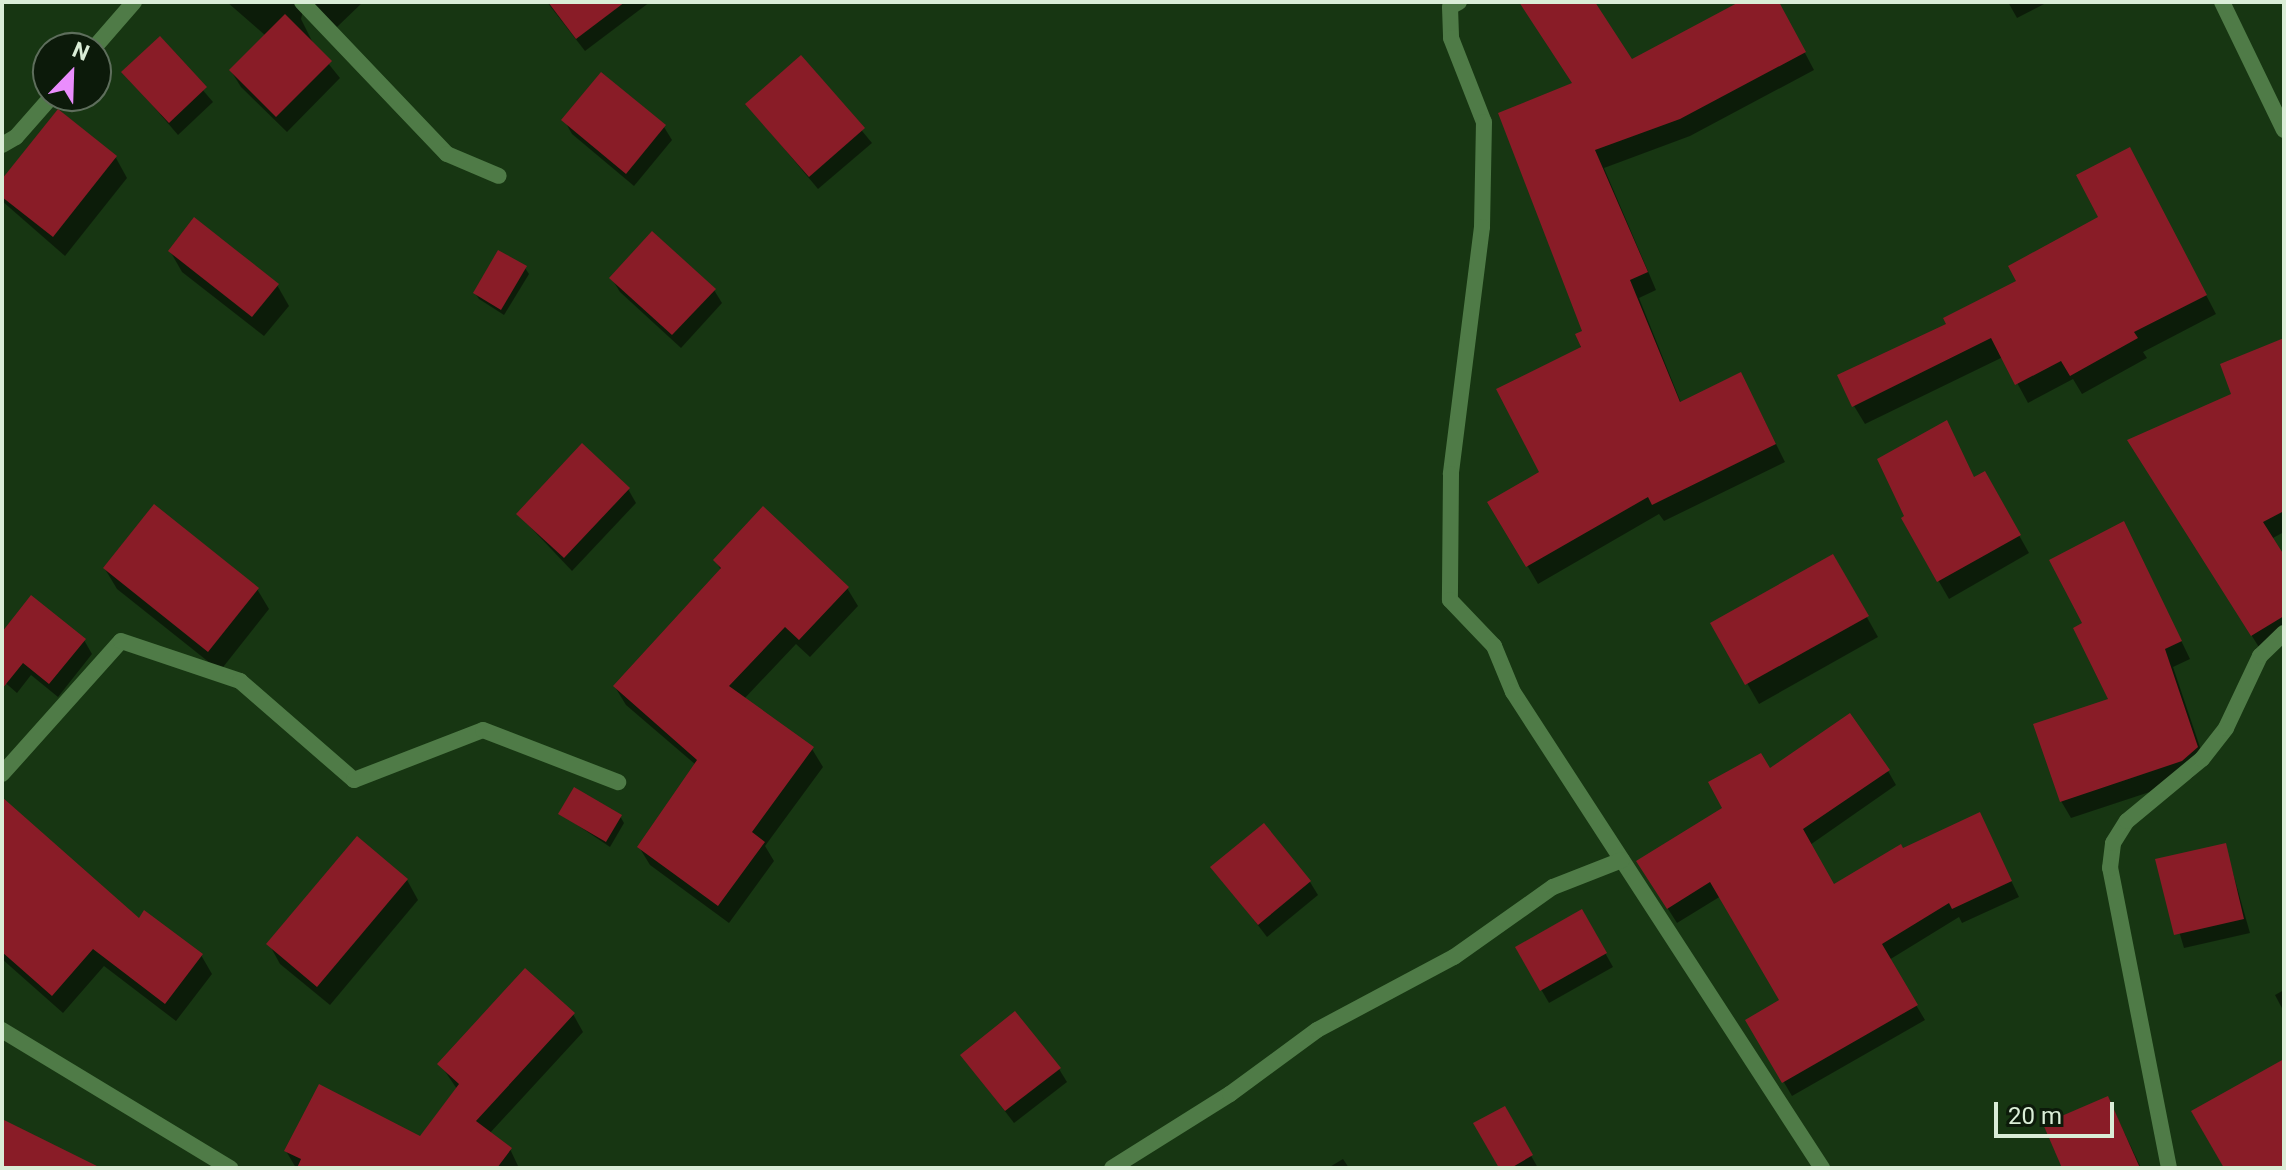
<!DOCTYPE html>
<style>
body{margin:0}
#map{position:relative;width:2286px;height:1170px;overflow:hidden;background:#173612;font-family:Roboto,sans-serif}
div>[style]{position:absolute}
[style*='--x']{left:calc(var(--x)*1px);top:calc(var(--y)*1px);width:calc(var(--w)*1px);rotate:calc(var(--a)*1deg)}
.shadow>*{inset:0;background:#0007}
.building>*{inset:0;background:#891c27}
.street>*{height:16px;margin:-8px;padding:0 8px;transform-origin:8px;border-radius:8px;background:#4f7b47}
span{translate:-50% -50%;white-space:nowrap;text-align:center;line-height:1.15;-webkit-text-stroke:6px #0c1a0a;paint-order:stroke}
.frame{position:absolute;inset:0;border:4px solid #daedd7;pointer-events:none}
.north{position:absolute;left:32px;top:32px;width:80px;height:80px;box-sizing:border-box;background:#0c1a0a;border:2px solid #5e6e5c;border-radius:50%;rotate:23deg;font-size:22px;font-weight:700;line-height:32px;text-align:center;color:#daedd7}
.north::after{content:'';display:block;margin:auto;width:28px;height:36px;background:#ea8dfd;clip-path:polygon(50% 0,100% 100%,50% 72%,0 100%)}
.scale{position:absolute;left:1994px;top:1102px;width:120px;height:36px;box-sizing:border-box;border:4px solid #daedd7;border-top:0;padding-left:10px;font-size:24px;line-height:28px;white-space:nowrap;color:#daedd7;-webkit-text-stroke:6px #0c1a0a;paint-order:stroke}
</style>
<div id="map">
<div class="shadow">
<div style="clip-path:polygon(227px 2px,363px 2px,337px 27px,317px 8px,303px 11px,301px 19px,315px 47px,340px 78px,287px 132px,241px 87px,231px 71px,266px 36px)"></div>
<div style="clip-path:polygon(547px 2px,650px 2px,585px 51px)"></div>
<div style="clip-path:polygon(1521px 2px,1592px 2px,1632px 62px,1743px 2px,1778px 2px,1814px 70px,1690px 136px,1604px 168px,1656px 290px,1639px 298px,1681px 403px,1750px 392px,1785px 462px,1664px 521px,1659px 514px,1538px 584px,1490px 502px,1541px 473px,1585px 332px,1574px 84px)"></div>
<div style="clip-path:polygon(2008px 2px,2048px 2px,2017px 18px)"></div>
<div style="clip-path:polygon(159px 39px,213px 102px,178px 135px,124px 72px)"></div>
<div style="clip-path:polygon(801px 57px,872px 143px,818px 189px,747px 104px)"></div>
<div style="clip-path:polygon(564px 120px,664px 127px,672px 140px,634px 186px,572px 134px)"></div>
<div style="clip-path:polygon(116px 158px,127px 178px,65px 256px,2px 201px,2px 183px)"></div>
<div style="clip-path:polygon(2140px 169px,2216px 314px,2143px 352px,2147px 358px,2082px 394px,2073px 379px,2028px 403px,2003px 357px,1865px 424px,1854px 406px,1948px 325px,2019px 282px,2101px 217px)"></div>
<div style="clip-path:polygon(170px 251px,277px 285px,289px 306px,264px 336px,182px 272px)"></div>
<div style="clip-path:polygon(525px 268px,529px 274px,504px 315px,479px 299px,475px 293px)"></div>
<div style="clip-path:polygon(612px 279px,714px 290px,722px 303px,681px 348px,620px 292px)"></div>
<div style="clip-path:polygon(2284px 354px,2284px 532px,2271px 539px,2284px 559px,2284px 637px,2262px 652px,2139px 457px,2234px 395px)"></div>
<div style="clip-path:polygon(1984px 473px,2029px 553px,1949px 599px,1903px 519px)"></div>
<div style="clip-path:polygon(628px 489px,636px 503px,572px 571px,518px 514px)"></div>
<div style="clip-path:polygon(2133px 541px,2190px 659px,2173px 667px,2206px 765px,2192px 778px,2071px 818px,2061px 801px,2111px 700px,2085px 624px)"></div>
<div style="clip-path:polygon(1833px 557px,1878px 637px,1759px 704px,1713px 624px)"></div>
<div style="clip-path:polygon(715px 560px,847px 588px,858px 606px,810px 657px,796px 644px,744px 699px,812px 749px,823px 767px,765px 846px,774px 861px,729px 923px,650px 865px,639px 847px,696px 765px,626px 705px,615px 687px,721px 570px)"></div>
<div style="clip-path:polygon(105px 569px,257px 589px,269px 609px,220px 671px,117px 589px)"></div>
<div style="clip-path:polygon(2px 635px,84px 640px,92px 654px,58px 697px,31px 675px,17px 693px,2px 680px)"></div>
<div style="clip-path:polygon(1769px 771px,1888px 771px,1896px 785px,1810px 845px,1834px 887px,1979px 814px,2019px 897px,1962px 923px,1959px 917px,1889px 960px,1925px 1020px,1792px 1096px,1748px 1021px,1782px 1001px,1721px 896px,1677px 923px,1647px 876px)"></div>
<div style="clip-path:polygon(2px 808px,139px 921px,201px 955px,212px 974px,176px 1021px,104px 966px,63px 1013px,2px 959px)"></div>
<div style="clip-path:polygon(561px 814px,620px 816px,624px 823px,610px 847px)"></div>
<div style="clip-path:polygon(2225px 845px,2250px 933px,2184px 948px,2158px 861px)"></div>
<div style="clip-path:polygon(1213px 867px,1310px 882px,1318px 895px,1267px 937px)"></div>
<div style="clip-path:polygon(407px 880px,418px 900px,330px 1005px,280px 964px,269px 944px)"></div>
<div style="clip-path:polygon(1582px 912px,1613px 967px,1549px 1003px,1517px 948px)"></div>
<div style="clip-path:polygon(2284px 990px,2284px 1012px,2275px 995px)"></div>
<div style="clip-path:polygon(573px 1014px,583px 1032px,489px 1134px,510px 1149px,519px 1168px,296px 1168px,286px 1151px,420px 1139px,457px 1089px,440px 1064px)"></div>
<div style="clip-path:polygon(962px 1055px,1059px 1069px,1067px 1082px,1014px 1123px)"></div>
<div style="clip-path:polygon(2108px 1098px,2141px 1168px,2064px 1168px)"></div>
<div style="clip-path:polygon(1504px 1108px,1538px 1168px,1501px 1168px)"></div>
<div style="clip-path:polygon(1343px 1159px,1349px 1168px,1328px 1168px)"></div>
</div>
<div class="building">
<div style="clip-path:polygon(548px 2px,625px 2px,576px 39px)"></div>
<div style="clip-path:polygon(1519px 2px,1595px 2px,1632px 59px,1739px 2px,1779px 2px,1806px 52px,1680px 119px,1595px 150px,1648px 272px,1630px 280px,1680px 402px,1741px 372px,1776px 444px,1652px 505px,1648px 497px,1526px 567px,1487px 502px,1539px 472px,1496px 389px,1581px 347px,1575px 334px,1582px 331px,1498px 113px,1572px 83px)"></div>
<div style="clip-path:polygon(285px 14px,332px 61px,276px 117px,229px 70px)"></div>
<div style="clip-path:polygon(160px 36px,207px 87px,169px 123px,121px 72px)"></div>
<div style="clip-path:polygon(801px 55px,865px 128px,809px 177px,745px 104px)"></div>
<div style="clip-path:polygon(601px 72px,666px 125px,626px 174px,561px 120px)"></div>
<div style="clip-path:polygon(58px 109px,117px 156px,53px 237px,2px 197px,2px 179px)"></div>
<div style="clip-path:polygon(2130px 147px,2207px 295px,2134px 332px,2138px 338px,2070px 376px,2061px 361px,2015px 385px,1991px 338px,1852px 407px,1837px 375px,1946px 324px,1943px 318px,2016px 281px,2008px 266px,2098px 217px,2076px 175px)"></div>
<div style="clip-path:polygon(194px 217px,279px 284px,252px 317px,168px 251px)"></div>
<div style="clip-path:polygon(652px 231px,716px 289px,672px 335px,609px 278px)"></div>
<div style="clip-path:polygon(498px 250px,527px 266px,501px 310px,473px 293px)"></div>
<div style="clip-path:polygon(2284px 338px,2284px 511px,2263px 522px,2284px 555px,2284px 616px,2251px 636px,2127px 440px,2231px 394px,2220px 364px)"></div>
<div style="clip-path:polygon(1947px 420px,1974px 477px,1985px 471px,2021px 535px,1937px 582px,1901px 518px,1904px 516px,1877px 459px)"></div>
<div style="clip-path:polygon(582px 443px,630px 488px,564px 558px,516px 514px)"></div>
<div style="clip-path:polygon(154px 504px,259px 588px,208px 652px,103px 568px)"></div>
<div style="clip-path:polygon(763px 506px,849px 587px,799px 640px,785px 627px,729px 686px,814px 747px,752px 832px,765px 842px,718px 906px,637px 847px,697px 760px,613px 686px,721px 568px,713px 560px)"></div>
<div style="clip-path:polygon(2124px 521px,2182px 641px,2165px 649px,2198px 747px,2182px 761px,2060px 802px,2033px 724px,2108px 699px,2073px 628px,2082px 623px,2049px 560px)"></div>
<div style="clip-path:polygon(1833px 554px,1869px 616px,1745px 685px,1710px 623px)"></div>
<div style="clip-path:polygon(31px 595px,86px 639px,49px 684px,23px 663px,2px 689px,2px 632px)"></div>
<div style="clip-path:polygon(1850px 713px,1890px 770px,1803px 829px,1834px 884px,1901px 844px,1903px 848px,1980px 812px,2012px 881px,1952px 909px,1949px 903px,1882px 944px,1918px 1005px,1782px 1083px,1745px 1020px,1779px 1000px,1710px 882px,1667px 909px,1636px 861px,1722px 808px,1708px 782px,1761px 753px,1770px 768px)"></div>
<div style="clip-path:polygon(574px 787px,622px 815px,606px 842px,558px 814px)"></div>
<div style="clip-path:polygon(2px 797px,139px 918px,144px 910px,203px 954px,165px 1004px,93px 949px,52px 996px,2px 952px)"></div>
<div style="clip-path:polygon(1264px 823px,1311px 881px,1258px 925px,1210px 867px)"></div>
<div style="clip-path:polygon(357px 836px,408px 879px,317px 987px,266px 944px)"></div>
<div style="clip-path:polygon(2226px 843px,2244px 919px,2174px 935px,2155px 859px)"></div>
<div style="clip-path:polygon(1582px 909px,1607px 953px,1540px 991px,1515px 947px)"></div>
<div style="clip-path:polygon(525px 968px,575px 1013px,476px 1121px,512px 1148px,497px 1168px,297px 1168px,301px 1159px,284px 1151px,319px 1084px,420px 1136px,459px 1084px,437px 1064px)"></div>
<div style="clip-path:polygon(1015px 1011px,1061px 1068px,1005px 1111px,960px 1055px)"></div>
<div style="clip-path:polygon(2284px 1059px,2284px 1168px,2224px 1168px,2191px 1111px)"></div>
<div style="clip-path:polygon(2108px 1096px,2140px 1168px,2062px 1168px,2043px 1124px)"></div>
<div style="clip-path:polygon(1505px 1106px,1533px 1155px,1511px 1168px,1499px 1168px,1473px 1123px)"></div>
<div style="clip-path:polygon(2px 1119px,101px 1168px,2px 1168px)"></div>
</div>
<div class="street">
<div style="--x:302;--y:2;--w:210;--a:46.4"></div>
<div style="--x:447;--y:154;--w:56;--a:22.9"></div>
<div style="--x:1459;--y:2;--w:10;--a:151"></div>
<div style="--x:1450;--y:7;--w:31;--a:88"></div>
<div style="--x:1451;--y:38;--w:90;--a:68.6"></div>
<div style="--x:1484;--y:122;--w:105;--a:91.1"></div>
<div style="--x:1482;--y:227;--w:249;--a:97.2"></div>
<div style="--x:1451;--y:474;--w:126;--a:90.5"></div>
<div style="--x:1450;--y:600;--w:64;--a:46.3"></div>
<div style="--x:1494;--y:646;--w:50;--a:67.6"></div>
<div style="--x:1513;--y:692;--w:568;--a:57.01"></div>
<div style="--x:2222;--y:2;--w:142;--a:64.2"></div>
<div style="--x:94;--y:48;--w:61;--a:-49"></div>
<div style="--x:2;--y:145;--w:16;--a:-30"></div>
<div style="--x:16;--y:137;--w:55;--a:-48.7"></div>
<div style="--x:2;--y:774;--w:178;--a:-48.2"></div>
<div style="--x:121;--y:641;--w:126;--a:18.6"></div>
<div style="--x:240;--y:681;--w:151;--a:41"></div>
<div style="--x:354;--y:780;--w:138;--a:-21.2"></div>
<div style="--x:483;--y:730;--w:145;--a:21.1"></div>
<div style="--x:2;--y:1030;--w:267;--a:31.2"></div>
<div style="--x:1112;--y:1168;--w:139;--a:-32.1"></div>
<div style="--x:1230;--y:1094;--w:108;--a:-36.3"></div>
<div style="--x:1317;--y:1030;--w:155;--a:-28.1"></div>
<div style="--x:1454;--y:957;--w:121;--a:-35.3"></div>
<div style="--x:1553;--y:887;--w:74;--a:-21.4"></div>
<div style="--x:2169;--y:1168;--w:306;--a:-101.1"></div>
<div style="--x:2110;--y:868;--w:25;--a:-83"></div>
<div style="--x:2113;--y:843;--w:26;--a:-58"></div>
<div style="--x:2127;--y:821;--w:97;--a:-39.6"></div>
<div style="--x:2202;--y:759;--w:39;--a:-52"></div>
<div style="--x:2226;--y:728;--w:80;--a:-64.7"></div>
<div style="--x:2260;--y:656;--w:33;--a:-44"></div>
</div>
<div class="frame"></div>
<div class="north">N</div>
<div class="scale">20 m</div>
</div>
